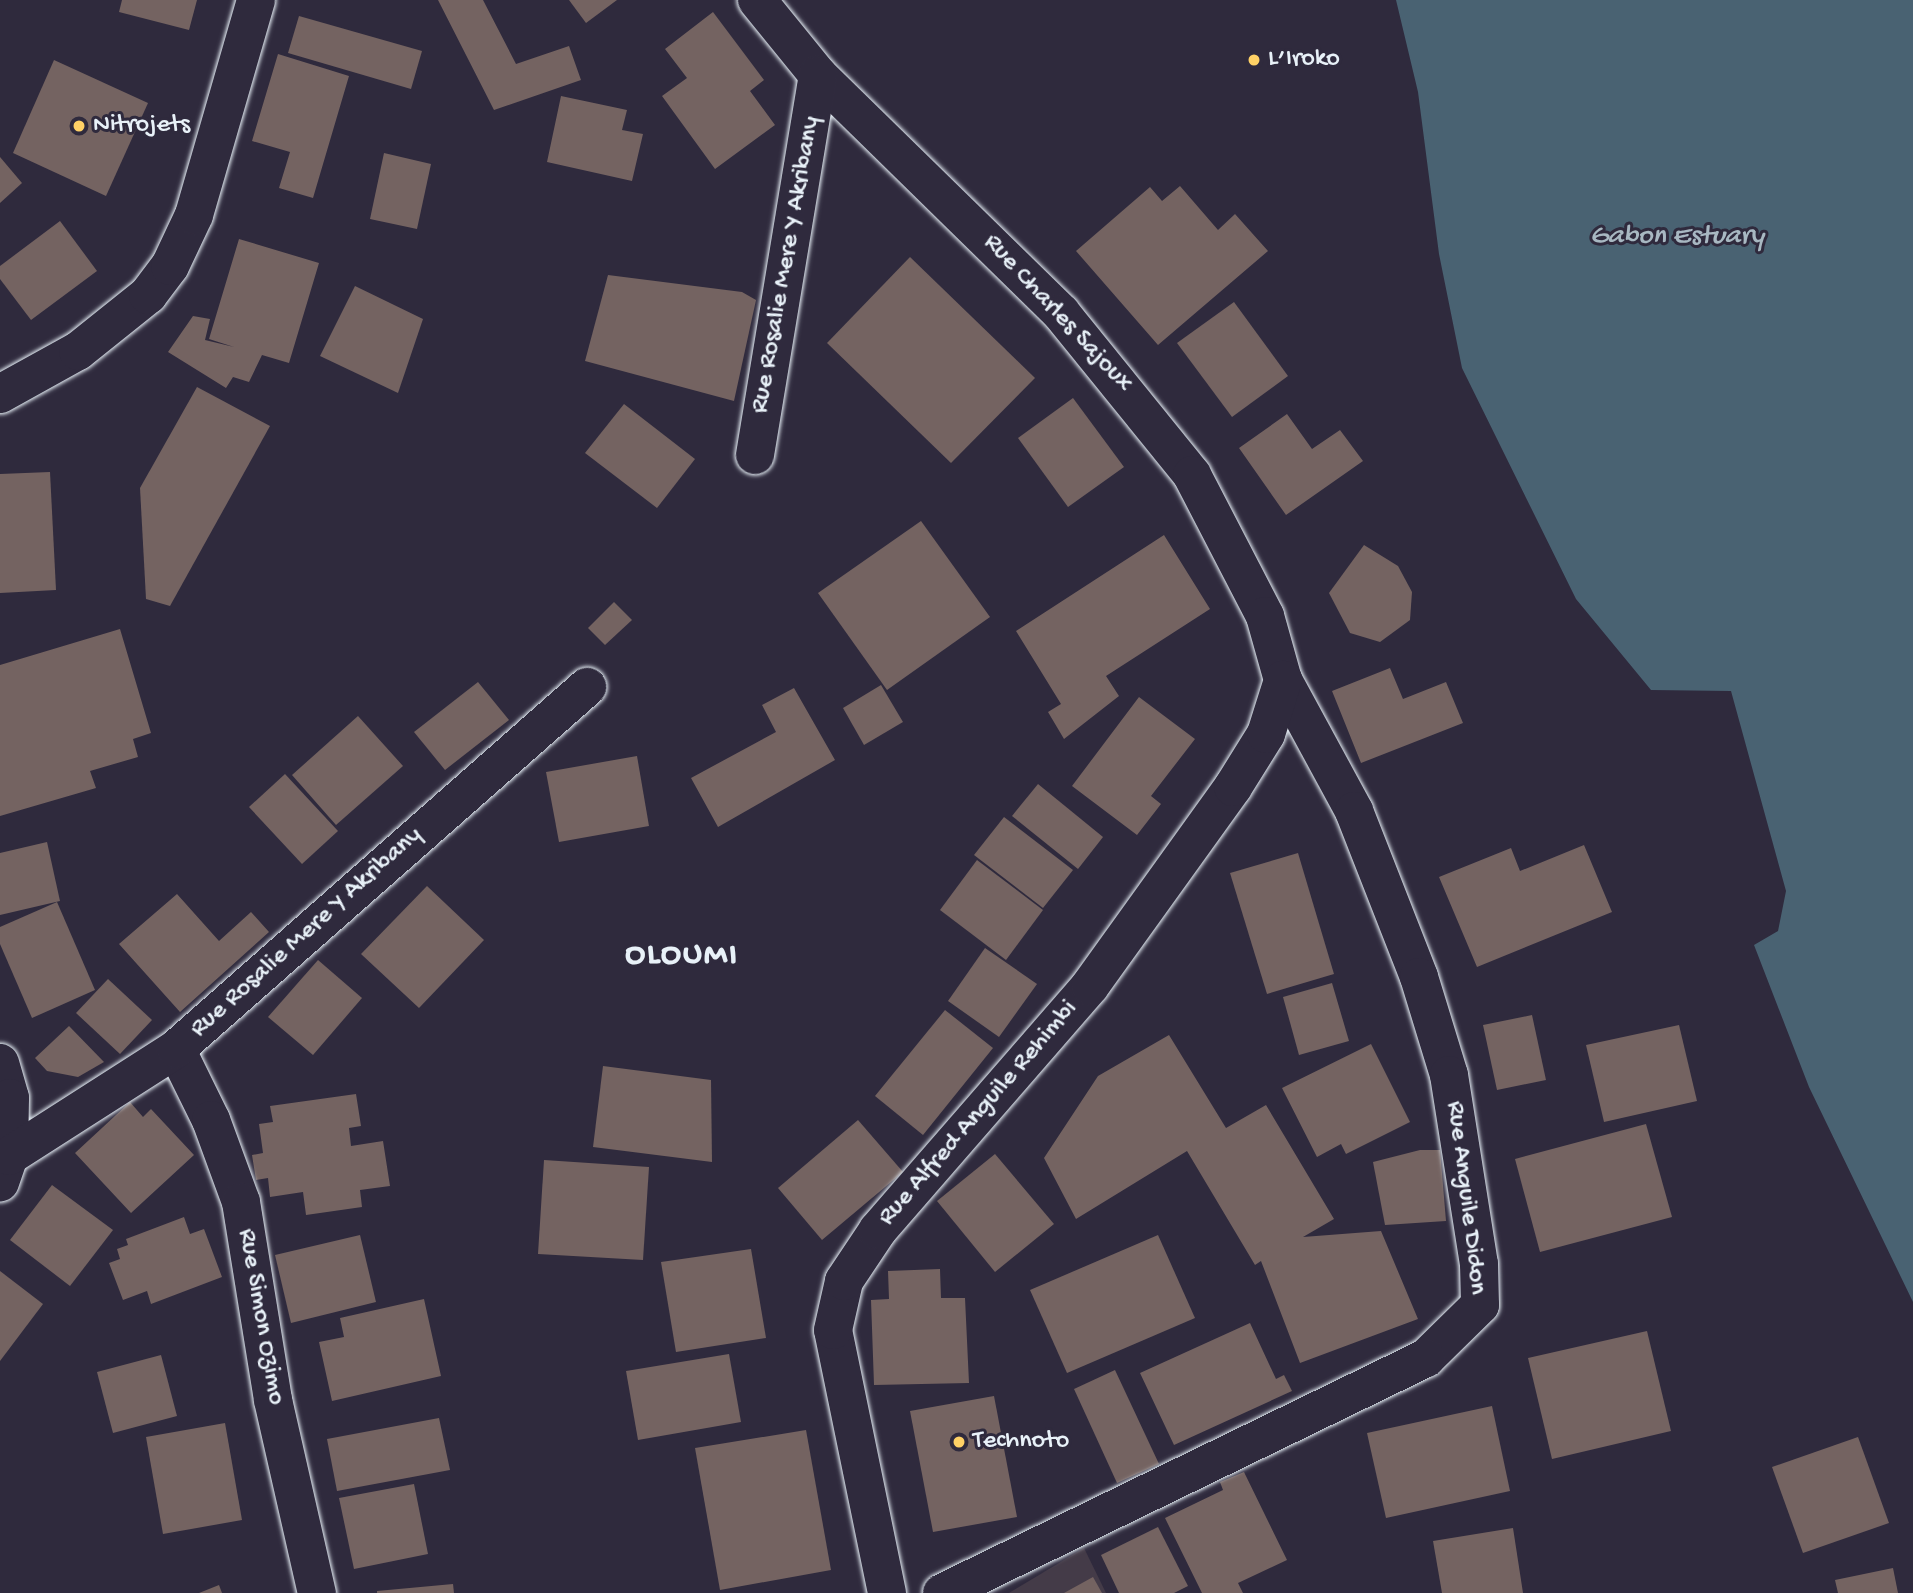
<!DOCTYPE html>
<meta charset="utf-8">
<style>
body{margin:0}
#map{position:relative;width:1913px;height:1593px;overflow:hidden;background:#2f2a3d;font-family:"Gochi Hand",sans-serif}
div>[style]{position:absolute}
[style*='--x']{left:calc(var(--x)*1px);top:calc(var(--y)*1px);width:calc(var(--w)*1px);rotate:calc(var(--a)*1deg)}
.built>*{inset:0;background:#443b48}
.water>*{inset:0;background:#496272}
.building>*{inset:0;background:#746361}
.roads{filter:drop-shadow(0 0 2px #e8f1f8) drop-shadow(0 0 2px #e8f1f8)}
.minor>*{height:38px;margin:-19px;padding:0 19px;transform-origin:19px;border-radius:19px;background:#2f2a3d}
.dots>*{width:19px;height:19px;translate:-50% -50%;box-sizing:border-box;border:4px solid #2f2a3d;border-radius:50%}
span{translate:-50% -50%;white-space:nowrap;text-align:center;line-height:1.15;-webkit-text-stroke:6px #2f2a3d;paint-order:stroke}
.poi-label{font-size:26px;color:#e8f1f8}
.left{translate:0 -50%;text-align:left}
.street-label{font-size:26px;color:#e8f1f8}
.water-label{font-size:28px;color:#a8b8c2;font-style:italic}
.district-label{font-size:33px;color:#e8f1f8;font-weight:700;letter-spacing:2px}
</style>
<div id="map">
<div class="built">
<div style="clip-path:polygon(1084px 1548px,1106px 1593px,1009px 1593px)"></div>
</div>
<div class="water">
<div style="clip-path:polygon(1396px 0,1913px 0,1913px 1302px,1809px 1087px,1754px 945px,1778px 931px,1786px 891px,1731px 691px,1651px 690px,1576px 599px,1462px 368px,1439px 254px,1418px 92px)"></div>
</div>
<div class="building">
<div style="clip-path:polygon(122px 0,197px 0,189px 30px,119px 12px)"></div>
<div style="clip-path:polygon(438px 0,483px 0,516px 64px,569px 46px,581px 80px,494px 110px)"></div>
<div style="clip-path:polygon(569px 0,617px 0,586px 23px)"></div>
<div style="clip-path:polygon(713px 12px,764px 80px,750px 91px,775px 125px,715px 169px,662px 96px,687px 78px,665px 49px)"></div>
<div style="clip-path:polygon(299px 16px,422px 51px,411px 89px,288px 53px)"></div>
<div style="clip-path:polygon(278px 54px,349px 76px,313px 198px,279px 188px,290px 152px,252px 141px)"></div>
<div style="clip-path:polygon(54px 60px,148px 103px,106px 196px,13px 153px)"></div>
<div style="clip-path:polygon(561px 96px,627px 110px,622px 130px,643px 134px,632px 181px,547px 162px)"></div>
<div style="clip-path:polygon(384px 153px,431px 164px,417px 229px,370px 219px)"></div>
<div style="clip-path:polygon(0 157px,22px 183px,0 203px)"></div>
<div style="clip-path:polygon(1180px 186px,1218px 230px,1235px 214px,1268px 251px,1158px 345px,1076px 251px,1150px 187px,1162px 201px)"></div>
<div style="clip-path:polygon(60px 221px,97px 271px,31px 320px,0 279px,0 266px)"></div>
<div style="clip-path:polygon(239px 239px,319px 263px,289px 363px,262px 355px,249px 382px,233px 377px,226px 388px,168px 352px,193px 316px,210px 319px,205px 340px,234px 347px,209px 339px)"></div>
<div style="clip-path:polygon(910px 257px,1035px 378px,951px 463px,827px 343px)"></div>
<div style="clip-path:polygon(608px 275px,742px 292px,756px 300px,734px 401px,585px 361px)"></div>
<div style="clip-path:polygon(355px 286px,423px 319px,398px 393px,320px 356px)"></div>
<div style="clip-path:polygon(1234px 302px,1288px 376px,1232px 417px,1177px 343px)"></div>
<div style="clip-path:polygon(197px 387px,270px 426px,170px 606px,146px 599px,140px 488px)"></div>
<div style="clip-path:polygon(1073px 398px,1124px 467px,1068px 507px,1018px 438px)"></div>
<div style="clip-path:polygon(624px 404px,695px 459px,657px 508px,585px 453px)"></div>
<div style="clip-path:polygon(1287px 414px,1312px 449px,1340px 430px,1363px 461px,1286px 515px,1239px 448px)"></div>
<div style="clip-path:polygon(50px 472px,56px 590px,0 593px,0 474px)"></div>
<div style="clip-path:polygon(921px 521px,990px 617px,887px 690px,818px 593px)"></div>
<div style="clip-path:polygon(1164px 535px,1210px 609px,1106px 676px,1119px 696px,1064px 739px,1048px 712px,1061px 704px,1016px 631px)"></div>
<div style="clip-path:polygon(1364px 545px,1398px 566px,1412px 592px,1410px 620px,1380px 642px,1350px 633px,1329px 593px)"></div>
<div style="clip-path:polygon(614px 602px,632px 620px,605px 645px,588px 628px)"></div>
<div style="clip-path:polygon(120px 629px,151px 733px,133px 739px,138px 757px,90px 771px,96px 788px,0 816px,0 665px)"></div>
<div style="clip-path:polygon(1390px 668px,1403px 699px,1446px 682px,1463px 723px,1361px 763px,1332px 691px)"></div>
<div style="clip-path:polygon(478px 682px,509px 720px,445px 770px,414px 732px)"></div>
<div style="clip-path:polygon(881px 685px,903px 722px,864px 745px,843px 708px)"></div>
<div style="clip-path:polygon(794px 688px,835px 760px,718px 827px,691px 778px,776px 732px,762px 705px)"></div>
<div style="clip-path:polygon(1139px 697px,1195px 739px,1151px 796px,1161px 804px,1137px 835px,1072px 786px)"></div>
<div style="clip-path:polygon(358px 716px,403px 766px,336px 825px,292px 775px)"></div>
<div style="clip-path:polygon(637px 756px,649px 826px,559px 842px,546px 772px)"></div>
<div style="clip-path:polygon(285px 774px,338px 831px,302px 864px,249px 807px)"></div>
<div style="clip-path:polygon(1038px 784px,1103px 837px,1078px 869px,1012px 816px)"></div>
<div style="clip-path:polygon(1004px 817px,1073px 870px,1043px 908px,974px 855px)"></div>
<div style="clip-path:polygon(47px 842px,60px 901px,0 915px,0 853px)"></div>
<div style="clip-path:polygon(1584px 845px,1612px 912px,1477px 967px,1439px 877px,1511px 848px,1520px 871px)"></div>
<div style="clip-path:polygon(1298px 853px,1334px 974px,1267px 994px,1230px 873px)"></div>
<div style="clip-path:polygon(977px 860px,1043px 910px,1006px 960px,940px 910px)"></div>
<div style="clip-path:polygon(427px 886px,484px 940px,419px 1008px,361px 954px)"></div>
<div style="clip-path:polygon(177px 894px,219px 941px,251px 912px,269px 932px,180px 1012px,119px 944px)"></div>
<div style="clip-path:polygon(57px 902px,95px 990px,32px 1018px,0 944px,0 927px)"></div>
<div style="clip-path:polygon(985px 948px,1037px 984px,999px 1037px,948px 1001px)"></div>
<div style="clip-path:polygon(318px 960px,362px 998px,313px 1055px,268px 1017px)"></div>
<div style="clip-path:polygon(108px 979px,152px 1020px,120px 1054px,76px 1013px)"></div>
<div style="clip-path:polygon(1332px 983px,1349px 1041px,1299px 1055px,1283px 997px)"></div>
<div style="clip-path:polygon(945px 1010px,993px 1048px,923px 1135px,875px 1096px)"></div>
<div style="clip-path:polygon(1532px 1015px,1546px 1080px,1497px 1090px,1483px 1025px)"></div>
<div style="clip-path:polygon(1679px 1025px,1697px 1101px,1604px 1122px,1586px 1045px)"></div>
<div style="clip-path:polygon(69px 1026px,104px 1062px,78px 1077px,47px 1071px,35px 1058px)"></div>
<div style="clip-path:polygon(1169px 1035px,1226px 1128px,1266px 1105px,1334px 1219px,1303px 1237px,1381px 1231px,1418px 1319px,1300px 1363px,1261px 1261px,1255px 1265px,1187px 1151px,1076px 1219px,1044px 1158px,1098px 1076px)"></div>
<div style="clip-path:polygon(1371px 1044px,1410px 1122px,1346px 1154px,1341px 1144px,1317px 1157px,1282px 1088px)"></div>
<div style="clip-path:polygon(603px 1066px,711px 1080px,712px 1162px,593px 1147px)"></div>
<div style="clip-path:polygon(356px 1094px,361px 1126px,349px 1128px,351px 1146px,383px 1141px,390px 1186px,360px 1190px,362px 1207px,306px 1215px,303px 1192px,270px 1197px,268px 1178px,256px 1180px,252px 1155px,263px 1153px,259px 1124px,273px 1122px,270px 1106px)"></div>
<div style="clip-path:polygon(130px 1102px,143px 1117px,151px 1109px,194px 1155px,131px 1213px,75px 1153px)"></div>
<div style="clip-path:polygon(858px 1120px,903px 1172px,822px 1240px,778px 1188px)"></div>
<div style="clip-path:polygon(1646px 1124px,1672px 1217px,1540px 1252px,1515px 1159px)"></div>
<div style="clip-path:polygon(1420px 1150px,1440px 1150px,1446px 1221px,1385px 1225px,1373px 1162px)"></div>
<div style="clip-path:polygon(995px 1154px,1054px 1224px,995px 1272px,937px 1201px)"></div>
<div style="clip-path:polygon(544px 1160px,649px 1167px,643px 1260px,538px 1254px)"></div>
<div style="clip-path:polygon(52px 1185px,113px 1230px,70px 1286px,10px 1240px)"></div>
<div style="clip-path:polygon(184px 1217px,190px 1234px,204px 1229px,222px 1277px,151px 1304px,147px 1291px,123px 1300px,109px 1263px,120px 1259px,117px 1249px,128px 1245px,126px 1239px)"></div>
<div style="clip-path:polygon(360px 1235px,376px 1302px,291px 1323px,275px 1255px)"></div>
<div style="clip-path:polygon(1158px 1235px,1195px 1318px,1067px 1373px,1030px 1290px)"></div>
<div style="clip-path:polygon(751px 1249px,766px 1338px,676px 1352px,661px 1262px)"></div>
<div style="clip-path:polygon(940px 1269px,941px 1298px,965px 1298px,969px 1383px,874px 1385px,871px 1300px,889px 1299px,888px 1271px)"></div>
<div style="clip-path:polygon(0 1271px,43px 1304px,0 1361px)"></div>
<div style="clip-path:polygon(424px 1299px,441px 1376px,332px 1401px,319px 1342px,344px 1337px,340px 1318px)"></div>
<div style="clip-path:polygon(1250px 1323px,1276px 1379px,1284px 1375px,1292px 1391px,1174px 1445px,1140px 1373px)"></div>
<div style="clip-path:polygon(1647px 1331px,1671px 1431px,1552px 1459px,1528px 1358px)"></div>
<div style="clip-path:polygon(729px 1354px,741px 1422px,638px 1440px,626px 1371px)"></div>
<div style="clip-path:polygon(161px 1355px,177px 1416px,113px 1433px,97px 1372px)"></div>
<div style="clip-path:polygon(1115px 1370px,1159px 1464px,1117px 1483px,1074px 1389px)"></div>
<div style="clip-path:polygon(994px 1396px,1017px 1517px,933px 1532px,910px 1411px)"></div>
<div style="clip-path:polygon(1492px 1406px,1510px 1491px,1386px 1518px,1367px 1433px)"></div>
<div style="clip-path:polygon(439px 1418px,450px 1470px,337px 1491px,327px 1439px)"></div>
<div style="clip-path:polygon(225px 1423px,242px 1520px,163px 1534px,146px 1437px)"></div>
<div style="clip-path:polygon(806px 1430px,831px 1570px,720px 1590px,695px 1448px)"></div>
<div style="clip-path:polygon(1858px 1437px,1889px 1523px,1803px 1553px,1772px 1467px)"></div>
<div style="clip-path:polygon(1244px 1472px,1287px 1560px,1238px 1583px,1243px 1593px,1202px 1593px,1165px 1518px,1223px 1490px,1220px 1482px)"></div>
<div style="clip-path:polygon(414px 1484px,428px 1554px,354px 1569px,339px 1498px)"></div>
<div style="clip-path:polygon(1158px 1527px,1188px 1586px,1174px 1593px,1119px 1593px,1101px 1555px)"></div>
<div style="clip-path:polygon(1513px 1528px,1523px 1593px,1442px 1593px,1433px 1541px)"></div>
<div style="clip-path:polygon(1893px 1568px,1898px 1593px,1838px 1593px,1835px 1580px)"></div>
<div style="clip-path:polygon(1093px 1577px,1102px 1593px,1064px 1593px)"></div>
<div style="clip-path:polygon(453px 1584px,454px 1593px,377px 1593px,377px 1591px)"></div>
<div style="clip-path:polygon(219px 1585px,222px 1593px,199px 1593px)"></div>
</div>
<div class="roads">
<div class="minor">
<div style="--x:757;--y:0;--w:97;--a:50.9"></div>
<div style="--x:818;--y:75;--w:340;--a:44.4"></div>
<div style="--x:1061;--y:313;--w:208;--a:51"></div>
<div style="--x:1192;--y:475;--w:159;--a:62.6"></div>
<div style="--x:1265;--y:616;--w:66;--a:74.3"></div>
<div style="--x:1283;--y:680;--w:149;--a:61.5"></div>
<div style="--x:1354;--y:811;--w:178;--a:68.6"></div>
<div style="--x:1419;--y:977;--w:102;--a:73"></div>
<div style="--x:1449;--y:1075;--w:191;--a:81"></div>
<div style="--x:1479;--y:1264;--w:41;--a:88.6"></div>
<div style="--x:1480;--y:1305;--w:76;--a:135.5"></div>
<div style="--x:1426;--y:1358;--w:538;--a:154.1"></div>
<div style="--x:0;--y:394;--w:89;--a:-28.9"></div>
<div style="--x:78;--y:351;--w:90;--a:-38.7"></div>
<div style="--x:148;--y:295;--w:36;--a:-53"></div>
<div style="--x:170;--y:266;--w:56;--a:-64.8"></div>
<div style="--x:194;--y:215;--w:224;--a:-73.9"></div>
<div style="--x:755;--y:455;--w:385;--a:-80.6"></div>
<div style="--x:176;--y:1049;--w:79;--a:63.8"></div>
<div style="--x:211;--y:1120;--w:87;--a:69.9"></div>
<div style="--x:241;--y:1202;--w:201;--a:80.8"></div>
<div style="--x:273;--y:1400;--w:198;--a:77.2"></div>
<div style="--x:0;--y:1063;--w:36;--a:74"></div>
<div style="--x:10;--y:1098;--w:58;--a:91"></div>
<div style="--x:9;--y:1156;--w:28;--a:109"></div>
<div style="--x:9;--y:1156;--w:198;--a:-32.6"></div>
<div style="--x:176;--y:1049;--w:548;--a:-41.37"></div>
<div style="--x:887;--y:1593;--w:268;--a:-101.6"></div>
<div style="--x:833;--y:1330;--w:50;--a:-77.3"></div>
<div style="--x:844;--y:1281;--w:61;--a:-56.3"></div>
<div style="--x:878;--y:1230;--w:323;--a:-49"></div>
<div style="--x:1090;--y:986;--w:245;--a:-54.3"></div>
<div style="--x:1233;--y:787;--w:62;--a:-58.1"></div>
<div style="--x:1266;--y:734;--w:57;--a:-72.5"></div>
</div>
</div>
<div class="dots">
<div style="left:1254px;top:60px;background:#ffd166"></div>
<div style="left:79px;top:126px;background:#ffd166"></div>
<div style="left:959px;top:1442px;background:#ffd166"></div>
</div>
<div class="poi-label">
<span class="left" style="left:1268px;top:60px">L’Iroko</span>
<span class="left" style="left:93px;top:126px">Nitrojets</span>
<span class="left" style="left:973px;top:1442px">Technoto</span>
</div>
<div class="street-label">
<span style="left:787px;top:265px;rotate:-80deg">Rue Rosalie Mere Y Akribany</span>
<span style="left:1057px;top:314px;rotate:47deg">Rue Charles Sajoux</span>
<span style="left:307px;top:933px;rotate:-42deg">Rue Rosalie Mere Y Akribany</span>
<span style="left:979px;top:1114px;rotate:-49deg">Rue Alfred Anguile Rehimbi</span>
<span style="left:1465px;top:1198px;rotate:83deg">Rue Anguile Didon</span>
<span style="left:260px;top:1317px;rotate:80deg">Rue Simon Ozimo</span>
</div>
<div class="water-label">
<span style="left:1677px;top:237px">Gabon Estuary</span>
</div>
<div class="district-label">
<span style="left:682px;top:957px">OLOUMI</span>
</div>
</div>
